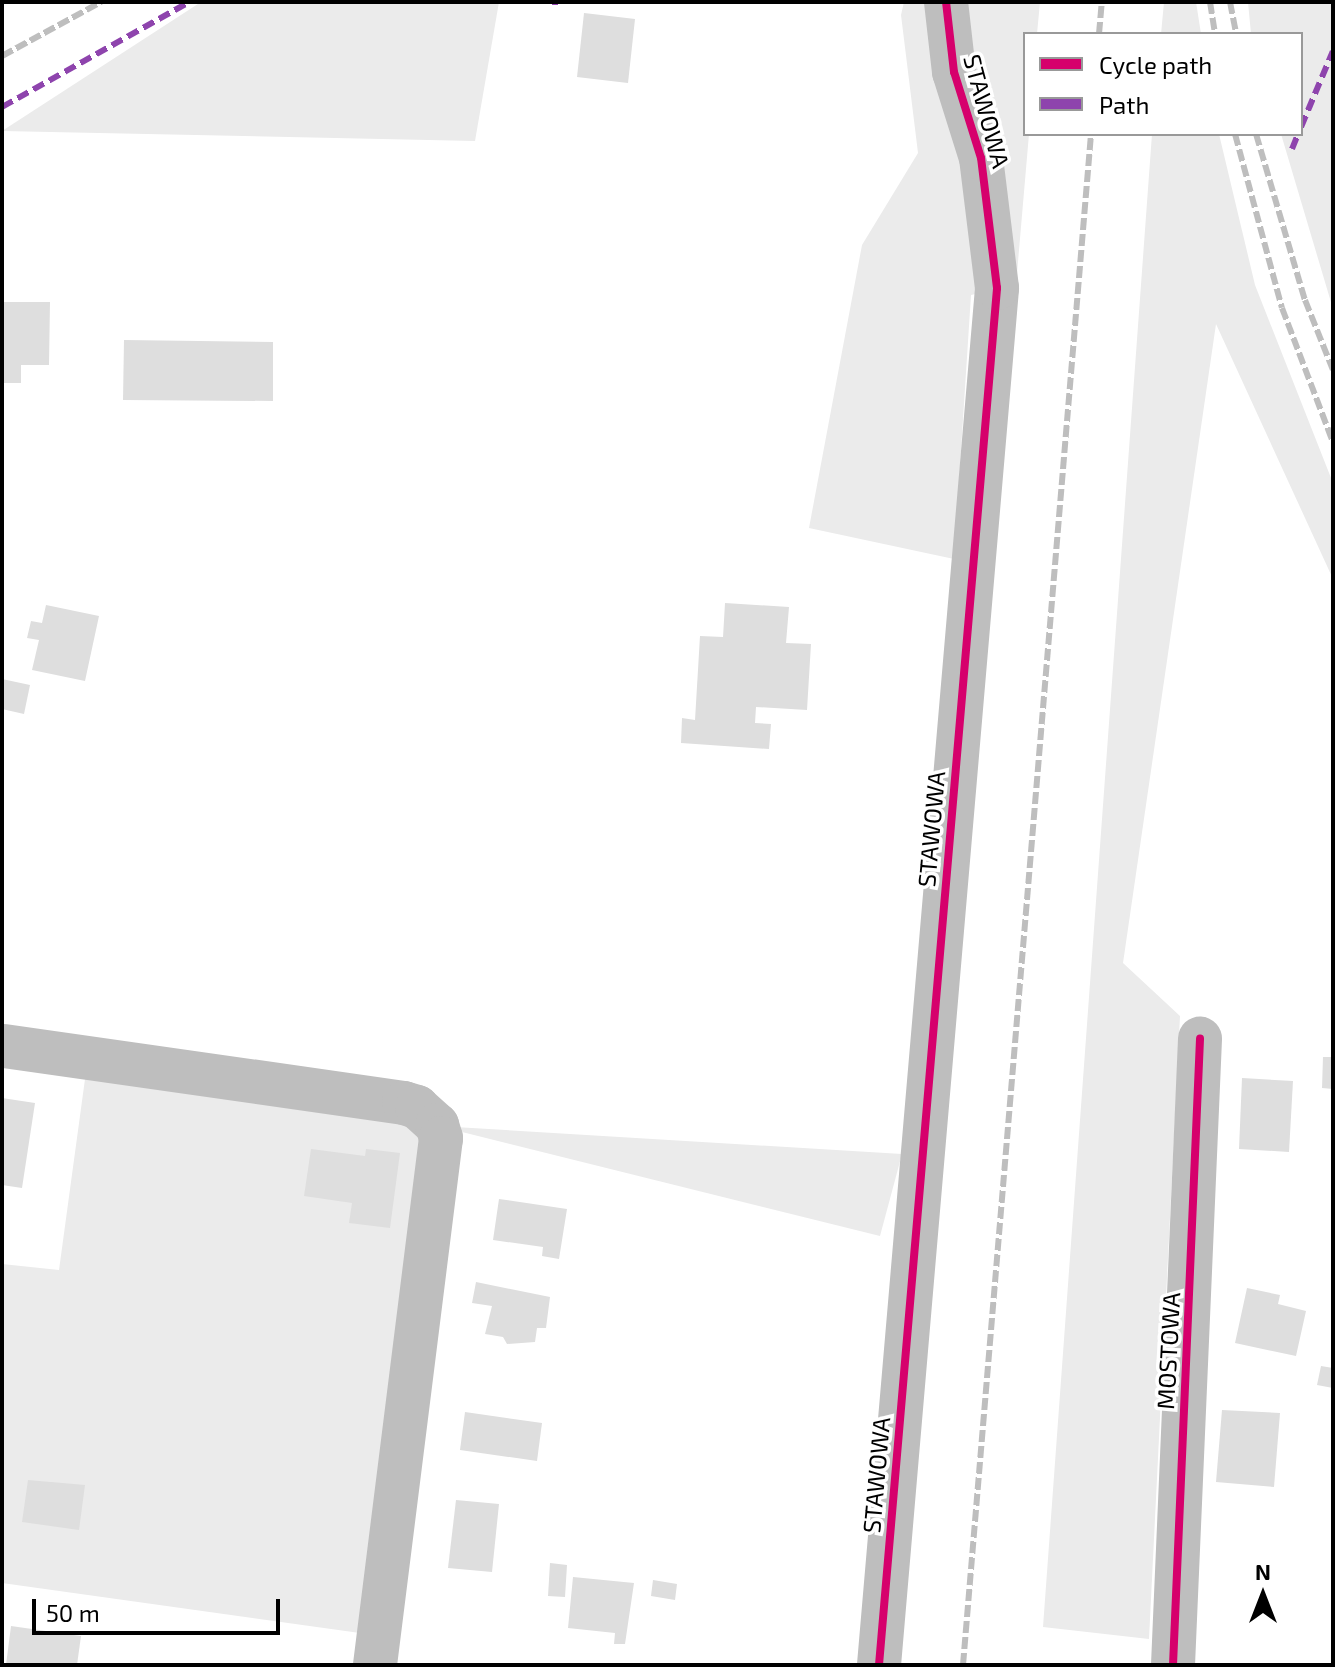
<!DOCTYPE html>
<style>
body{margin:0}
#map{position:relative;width:1335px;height:1667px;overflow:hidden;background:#fff;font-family:"Exo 2",sans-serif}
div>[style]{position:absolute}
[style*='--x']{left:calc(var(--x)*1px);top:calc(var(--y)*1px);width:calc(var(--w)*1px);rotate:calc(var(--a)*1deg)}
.green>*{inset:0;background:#ebebeb}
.building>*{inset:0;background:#dedede}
.minor>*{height:44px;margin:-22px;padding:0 22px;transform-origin:22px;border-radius:22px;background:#bebebe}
.rail>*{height:6px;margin-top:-3px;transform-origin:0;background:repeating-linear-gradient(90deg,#bebebe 0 12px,transparent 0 16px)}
.quiet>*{height:6px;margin-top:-3px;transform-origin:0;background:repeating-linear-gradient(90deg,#8e44ad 0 12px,transparent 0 18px)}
.cycleway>*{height:8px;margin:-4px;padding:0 4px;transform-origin:4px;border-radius:4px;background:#d6006c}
span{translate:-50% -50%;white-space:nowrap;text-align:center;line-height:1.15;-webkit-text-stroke:7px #fff;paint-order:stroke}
.street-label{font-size:24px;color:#000}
.frame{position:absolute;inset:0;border:4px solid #000;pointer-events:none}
.legend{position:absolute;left:1023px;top:32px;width:280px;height:104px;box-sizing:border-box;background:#fff;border:2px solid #999;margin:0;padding:10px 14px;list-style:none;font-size:24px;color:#000}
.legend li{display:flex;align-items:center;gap:16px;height:40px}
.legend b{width:40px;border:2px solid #999}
.north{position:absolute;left:1223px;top:1555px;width:80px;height:80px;-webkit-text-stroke:6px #fff;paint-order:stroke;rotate:0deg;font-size:22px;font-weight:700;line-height:32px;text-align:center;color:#000}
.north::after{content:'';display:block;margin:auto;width:28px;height:36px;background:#000;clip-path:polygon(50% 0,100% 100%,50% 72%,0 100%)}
.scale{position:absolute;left:32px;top:1599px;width:248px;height:36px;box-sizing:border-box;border:4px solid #000;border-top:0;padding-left:10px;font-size:24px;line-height:28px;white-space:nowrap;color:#000;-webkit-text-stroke:6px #fff;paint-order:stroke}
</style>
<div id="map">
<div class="green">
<div style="clip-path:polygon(201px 2px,499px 2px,475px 141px,2px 131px)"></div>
<div style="clip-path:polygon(904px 2px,1040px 2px,1037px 34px,1025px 34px,1029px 134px,1016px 285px,971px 295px,954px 559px,809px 528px,862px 245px,918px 153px,901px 15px)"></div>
<div style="clip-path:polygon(1164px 2px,1196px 2px,1201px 34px,1161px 34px)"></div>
<div style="clip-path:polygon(1248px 2px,1333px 2px,1333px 309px,1281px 134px,1301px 134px,1301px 34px,1251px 34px)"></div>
<div style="clip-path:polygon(1152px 134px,1219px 134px,1255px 285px,1333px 483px,1333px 579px,1216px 324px,1123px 963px,1180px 1016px,1149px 1639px,1043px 1627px)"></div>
<div style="clip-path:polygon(88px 1057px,428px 1115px,367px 1634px,2px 1583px,2px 1264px,59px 1270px)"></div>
<div style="clip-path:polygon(438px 1126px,902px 1154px,880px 1236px)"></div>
</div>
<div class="building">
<div style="clip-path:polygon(584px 13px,635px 19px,628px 83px,577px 77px)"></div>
<div style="clip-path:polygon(2px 302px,50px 302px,49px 365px,21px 365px,21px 383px,2px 383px)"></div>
<div style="clip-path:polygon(124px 340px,273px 342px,273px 401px,123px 400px)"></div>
<div style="clip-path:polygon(725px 603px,789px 607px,786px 643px,811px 644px,807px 710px,756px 707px,755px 723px,771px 724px,769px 749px,681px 743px,682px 718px,695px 720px,700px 636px,723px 637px)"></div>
<div style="clip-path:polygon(46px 605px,99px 616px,85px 681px,32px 670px,39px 640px,27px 638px,31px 621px,42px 623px)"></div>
<div style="clip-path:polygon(2px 679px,30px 685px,24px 714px,2px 709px)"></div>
<div style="clip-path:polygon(1323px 1057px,1333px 1057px,1333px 1089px,1322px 1088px)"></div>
<div style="clip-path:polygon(1242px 1078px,1293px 1081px,1289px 1152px,1239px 1149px)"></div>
<div style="clip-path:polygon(2px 1098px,35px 1103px,22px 1188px,2px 1185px)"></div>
<div style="clip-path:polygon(311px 1149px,365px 1156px,366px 1149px,400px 1153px,390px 1228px,349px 1223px,352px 1203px,304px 1196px)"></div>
<div style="clip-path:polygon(499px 1199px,567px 1209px,559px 1259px,542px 1256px,543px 1247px,493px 1240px)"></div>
<div style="clip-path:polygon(476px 1282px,550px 1297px,546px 1328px,537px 1328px,535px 1342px,507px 1344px,503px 1337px,485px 1334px,492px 1306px,472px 1303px)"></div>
<div style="clip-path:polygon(1247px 1288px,1280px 1295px,1278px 1304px,1306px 1311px,1296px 1356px,1235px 1343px)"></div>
<div style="clip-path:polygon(1321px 1366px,1333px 1368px,1333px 1388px,1317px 1385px)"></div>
<div style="clip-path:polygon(1222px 1410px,1280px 1413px,1274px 1487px,1216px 1482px)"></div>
<div style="clip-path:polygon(465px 1412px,542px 1423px,537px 1461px,460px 1450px)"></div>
<div style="clip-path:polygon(28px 1480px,85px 1485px,79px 1530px,22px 1522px)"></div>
<div style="clip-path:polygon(456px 1500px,499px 1504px,492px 1572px,448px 1568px)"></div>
<div style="clip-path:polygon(550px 1563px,567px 1565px,565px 1597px,548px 1596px)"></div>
<div style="clip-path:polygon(573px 1577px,634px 1583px,625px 1644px,614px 1644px,615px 1633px,568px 1628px)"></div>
<div style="clip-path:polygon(653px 1580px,677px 1584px,675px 1600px,651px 1596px)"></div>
<div style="clip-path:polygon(11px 1626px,81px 1636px,77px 1665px,6px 1665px)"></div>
</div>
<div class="minor">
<div style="--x:4;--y:1046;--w:404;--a:8.1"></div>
<div style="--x:404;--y:1103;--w:14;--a:17"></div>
<div style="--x:417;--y:1107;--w:27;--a:42"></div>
<div style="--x:437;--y:1125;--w:14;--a:73"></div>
<div style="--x:441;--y:1138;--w:531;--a:97.14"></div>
<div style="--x:879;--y:1665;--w:1382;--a:-85.1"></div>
<div style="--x:997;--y:288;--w:131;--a:-97"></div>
<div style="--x:981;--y:158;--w:90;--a:-107.4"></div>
<div style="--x:954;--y:72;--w:70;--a:-96.5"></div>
<div style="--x:1173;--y:1665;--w:627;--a:-87.53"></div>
</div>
<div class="rail">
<div style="--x:1210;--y:2;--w:32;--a:81"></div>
<div style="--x:1230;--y:2;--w:33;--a:79"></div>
<div style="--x:1099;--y:34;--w:32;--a:-85"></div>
<div style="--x:2;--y:56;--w:113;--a:-28.6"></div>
<div style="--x:1235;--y:134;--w:180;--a:74.9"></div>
<div style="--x:1282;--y:308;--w:143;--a:69.2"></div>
<div style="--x:1256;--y:134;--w:173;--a:73.6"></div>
<div style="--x:1305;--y:300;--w:75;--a:68.2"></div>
<div style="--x:963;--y:1665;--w:1536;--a:-85.22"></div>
</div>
<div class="quiet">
<div style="--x:2;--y:2;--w:1;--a:0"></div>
<div style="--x:555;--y:5;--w:3;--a:-90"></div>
<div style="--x:2;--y:107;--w:214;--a:-29.3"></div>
<div style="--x:1301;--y:127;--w:82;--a:-67.2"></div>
<div style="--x:1292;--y:149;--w:16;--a:-68"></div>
</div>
<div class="cycleway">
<div style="--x:879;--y:1665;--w:1382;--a:-85.1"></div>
<div style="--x:997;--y:288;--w:131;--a:-97"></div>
<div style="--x:981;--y:158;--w:90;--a:-107.4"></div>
<div style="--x:954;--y:72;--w:70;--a:-96.5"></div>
<div style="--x:1173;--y:1665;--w:627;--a:-87.53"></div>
</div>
<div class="street-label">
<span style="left:987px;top:111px;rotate:75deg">STAWOWA</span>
<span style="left:931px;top:829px;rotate:-85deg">STAWOWA</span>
<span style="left:1168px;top:1351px;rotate:-87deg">MOSTOWA</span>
<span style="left:876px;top:1475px;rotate:-85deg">STAWOWA</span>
</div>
<div class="frame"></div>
<ul class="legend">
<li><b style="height:10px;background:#d6006c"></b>Cycle path</li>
<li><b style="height:10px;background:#8e44ad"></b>Path</li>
</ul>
<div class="north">N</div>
<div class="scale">50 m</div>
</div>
